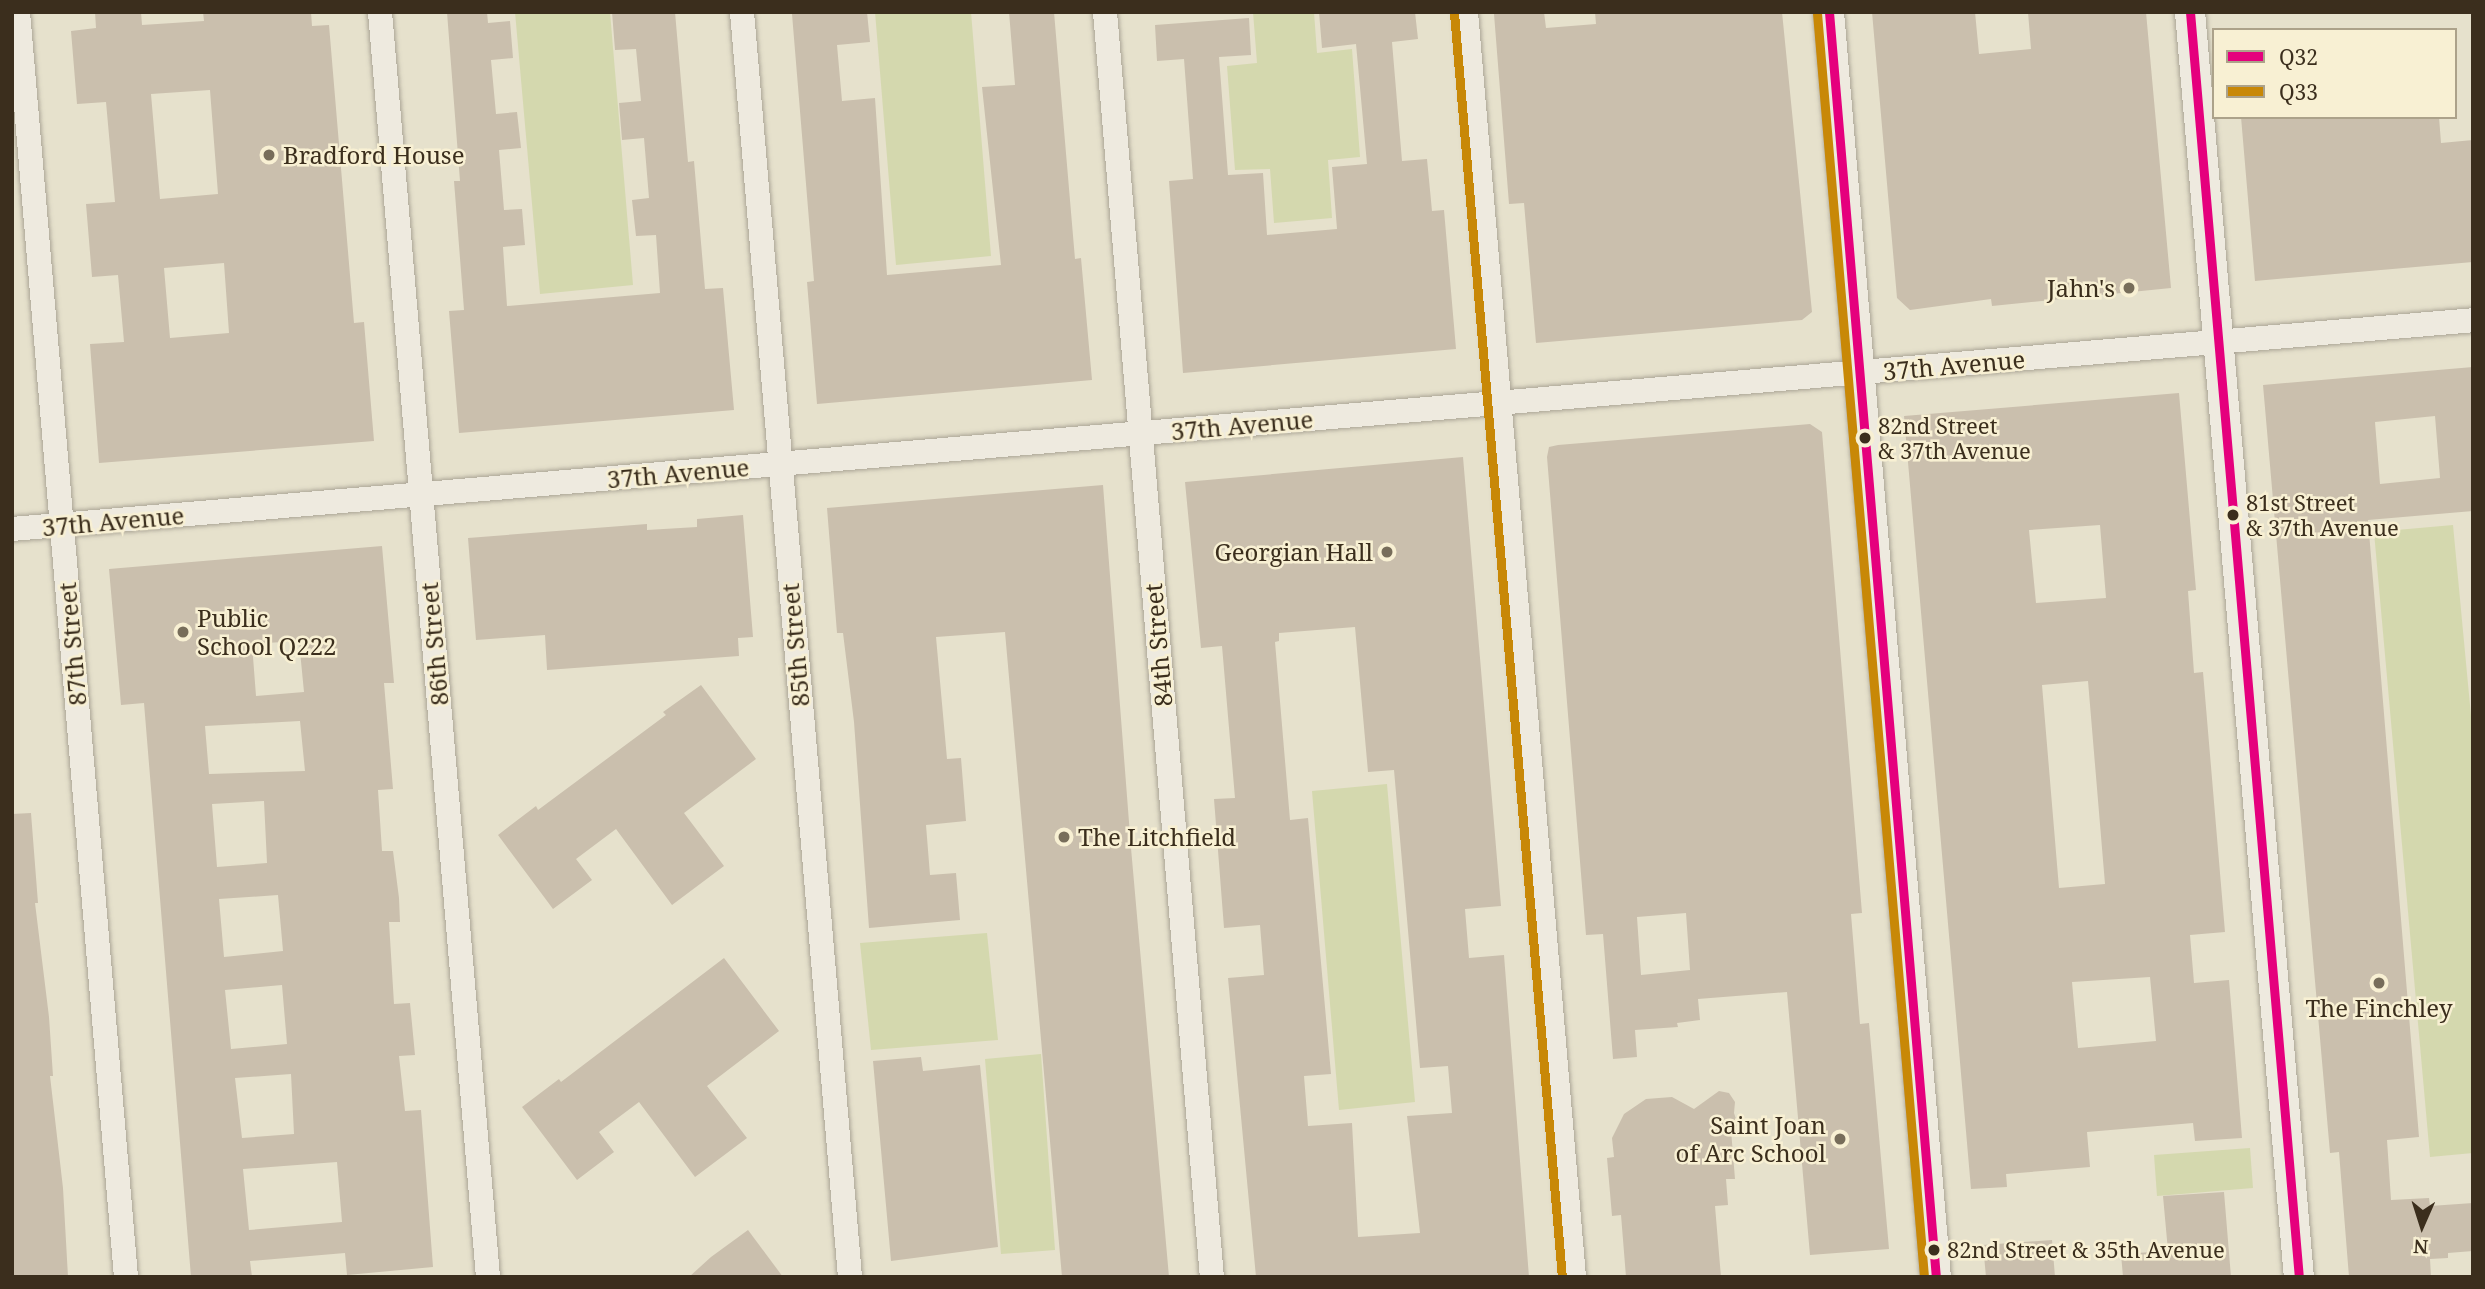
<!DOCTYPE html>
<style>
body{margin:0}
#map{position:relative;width:2485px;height:1289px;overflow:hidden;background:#e6e1cc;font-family:"Noto Serif",serif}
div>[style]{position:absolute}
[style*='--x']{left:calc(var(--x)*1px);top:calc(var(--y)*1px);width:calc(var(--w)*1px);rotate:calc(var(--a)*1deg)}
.green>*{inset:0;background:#d4d8ae}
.building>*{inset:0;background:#cabfad}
.roads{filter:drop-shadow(0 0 2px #aba596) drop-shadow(0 0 2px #aba596)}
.minor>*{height:24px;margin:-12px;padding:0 12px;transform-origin:12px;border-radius:12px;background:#eeeadf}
.tertiary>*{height:30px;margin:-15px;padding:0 15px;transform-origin:15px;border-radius:15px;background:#eeeadf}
.bus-1>*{height:9px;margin:-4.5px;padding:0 4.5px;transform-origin:4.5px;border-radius:4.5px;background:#e5007d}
.bus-2>*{height:9px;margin:-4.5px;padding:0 4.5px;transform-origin:4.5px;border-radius:4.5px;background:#c88807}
.dots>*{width:19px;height:19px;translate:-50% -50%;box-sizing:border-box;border:4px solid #f8f0d3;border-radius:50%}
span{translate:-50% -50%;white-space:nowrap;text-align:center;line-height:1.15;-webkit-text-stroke:5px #f8f0d3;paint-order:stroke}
.bus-label{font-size:22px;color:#3b2e1d}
.left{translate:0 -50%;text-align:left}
.poi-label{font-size:24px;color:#3b2e1d}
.right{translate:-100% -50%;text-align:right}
.street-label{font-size:24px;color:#3b2e1d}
.frame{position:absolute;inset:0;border:14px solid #3b2e1d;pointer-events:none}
.legend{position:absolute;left:2212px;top:28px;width:245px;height:91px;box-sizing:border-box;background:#f8f0d3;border:2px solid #aca28a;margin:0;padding:9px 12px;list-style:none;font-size:21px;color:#3b2e1d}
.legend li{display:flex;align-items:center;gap:14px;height:35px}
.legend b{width:35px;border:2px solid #aca28a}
.north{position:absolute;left:2387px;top:1191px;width:70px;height:70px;-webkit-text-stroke:5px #f8f0d3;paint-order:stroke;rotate:183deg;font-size:19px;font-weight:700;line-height:28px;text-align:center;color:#3b2e1d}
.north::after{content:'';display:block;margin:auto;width:24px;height:32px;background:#3b2e1d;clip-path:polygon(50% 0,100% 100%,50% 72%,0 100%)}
</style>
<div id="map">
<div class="green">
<div style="clip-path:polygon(515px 12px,610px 12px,633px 285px,540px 294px)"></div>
<div style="clip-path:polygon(875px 12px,971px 12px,991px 256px,896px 265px)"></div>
<div style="clip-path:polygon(1253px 12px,1314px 12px,1317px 53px,1352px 49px,1360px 157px,1328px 160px,1332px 218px,1274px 223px,1270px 169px,1235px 170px,1227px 66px,1257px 63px)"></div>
<div style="clip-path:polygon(2453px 525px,2473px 737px,2473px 1153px,2430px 1157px,2374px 532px)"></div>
<div style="clip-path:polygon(1387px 784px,1415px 1102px,1339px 1110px,1312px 791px)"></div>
<div style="clip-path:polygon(987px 933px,998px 1040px,871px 1050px,860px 943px)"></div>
<div style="clip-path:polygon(1041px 1054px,1055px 1250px,1001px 1254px,985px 1059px)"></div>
<div style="clip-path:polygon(2250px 1148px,2253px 1188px,2157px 1196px,2154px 1155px)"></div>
</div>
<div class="building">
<div style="clip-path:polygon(evenodd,95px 12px,141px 12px,142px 25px,204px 21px,203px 12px,311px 12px,312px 26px,329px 25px,354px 323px,364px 322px,374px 441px,99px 463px,90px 344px,124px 342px,118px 275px,92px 277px,86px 204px,115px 202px,106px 102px,77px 104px,71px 31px,96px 28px,95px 12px,210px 90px,218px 194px,160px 199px,151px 94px,210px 90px,95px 12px,224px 263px,229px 333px,170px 338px,164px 268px,224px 263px)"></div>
<div style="clip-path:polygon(447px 12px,487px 12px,488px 23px,510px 21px,513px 58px,491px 60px,496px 114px,517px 112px,521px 148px,499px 150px,504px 210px,522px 209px,525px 245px,503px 247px,507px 306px,660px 293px,656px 235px,636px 236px,632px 200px,649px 198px,644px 138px,622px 140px,619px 103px,641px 101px,636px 49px,615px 50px,612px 12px,675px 12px,688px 162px,694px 161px,705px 289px,723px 288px,734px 410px,459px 433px,449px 311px,464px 310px,454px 181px,460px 181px)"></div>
<div style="clip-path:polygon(816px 12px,867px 12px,870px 42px,837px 45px,842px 101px,875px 98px,887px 275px,1001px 265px,982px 87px,1015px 85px,1009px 12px,1054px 12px,1075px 259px,1081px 258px,1092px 380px,817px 404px,807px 282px,814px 281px,792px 14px)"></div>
<div style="clip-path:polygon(1319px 12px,1415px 12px,1418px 39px,1392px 42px,1402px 161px,1427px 159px,1432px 211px,1444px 210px,1456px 349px,1183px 373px,1169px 181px,1193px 179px,1184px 59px,1157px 61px,1155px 25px,1249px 18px,1251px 55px,1219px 57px,1228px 175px,1263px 173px,1267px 235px,1337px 229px,1332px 167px,1367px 164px,1356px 44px,1322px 48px)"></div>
<div style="clip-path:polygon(1544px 12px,1546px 28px,1596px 24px,1595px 12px,1782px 12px,1812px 312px,1802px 320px,1536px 343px,1524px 203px,1509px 204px,1494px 14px)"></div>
<div style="clip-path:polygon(1872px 12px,1975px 12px,1979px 54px,2031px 49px,2028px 12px,2146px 12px,2171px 288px,1992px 306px,1991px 299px,1910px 310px,1897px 298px)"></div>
<div style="clip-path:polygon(2241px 117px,2439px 117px,2441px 143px,2473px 140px,2473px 262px,2255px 281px)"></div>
<div style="clip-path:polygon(evenodd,2473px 367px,2473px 511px,2368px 520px,2419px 1137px,2387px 1140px,2391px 1200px,2429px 1198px,2430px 1206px,2473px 1203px,2473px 1251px,2448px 1253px,2448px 1258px,2430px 1259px,2431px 1277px,2349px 1277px,2339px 1152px,2330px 1153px,2263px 385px,2473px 367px,2435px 416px,2440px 478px,2380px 484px,2375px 422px,2435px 416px)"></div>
<div style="clip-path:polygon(evenodd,2179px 393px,2196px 590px,2188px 591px,2194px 673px,2203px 672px,2225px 932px,2190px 935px,2194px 983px,2229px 980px,2242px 1138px,2195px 1141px,2193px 1123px,2087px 1132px,2090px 1167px,2006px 1174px,2007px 1187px,1971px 1189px,1904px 416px,2179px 393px,2100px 525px,2106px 598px,2036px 603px,2029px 530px,2100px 525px,2179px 393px,2088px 681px,2105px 884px,2059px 888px,2042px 685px,2088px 681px,2179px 393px,2150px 977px,2156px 1041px,2078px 1048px,2072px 982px,2150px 977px)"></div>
<div style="clip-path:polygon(evenodd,1810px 424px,1822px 432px,1862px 913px,1851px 914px,1860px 1024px,1869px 1023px,1889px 1249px,1810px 1255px,1787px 992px,1698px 999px,1700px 1020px,1677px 1023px,1678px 1027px,1635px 1030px,1637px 1057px,1613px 1059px,1603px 934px,1586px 935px,1547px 457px,1549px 447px,1558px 445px,1810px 424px,1686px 913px,1690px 970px,1641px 975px,1637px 917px,1686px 913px)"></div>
<div style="clip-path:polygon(evenodd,1463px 457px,1501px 906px,1465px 909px,1469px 958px,1504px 955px,1529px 1277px,1256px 1277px,1228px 978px,1264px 975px,1260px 925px,1224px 928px,1214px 799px,1235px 798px,1222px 646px,1201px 648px,1185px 482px,1463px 457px,1355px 627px,1368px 772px,1394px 770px,1420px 1068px,1448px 1066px,1452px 1113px,1407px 1116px,1420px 1233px,1358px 1237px,1352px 1123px,1308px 1126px,1304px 1076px,1331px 1074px,1308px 818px,1290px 820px,1275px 642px,1279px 641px,1279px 633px,1355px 627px)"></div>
<div style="clip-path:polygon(1103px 485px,1131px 848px,1169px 1277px,1062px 1277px,1005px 632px,936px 637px,947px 759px,961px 758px,966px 821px,926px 825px,930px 875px,956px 873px,960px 920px,869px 928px,854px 722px,843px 633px,837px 633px,827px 508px)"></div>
<div style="clip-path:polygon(743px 515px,753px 637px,738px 638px,739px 656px,547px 670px,545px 635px,476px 640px,468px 538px,647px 524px,647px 530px,697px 527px,697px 519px)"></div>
<div style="clip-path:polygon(evenodd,382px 546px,394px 683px,384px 683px,393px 789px,378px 790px,382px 851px,393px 851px,399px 898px,400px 922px,389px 922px,394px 1004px,410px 1003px,415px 1055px,399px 1056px,405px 1111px,421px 1110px,433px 1267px,347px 1275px,345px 1253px,250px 1261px,252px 1277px,191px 1277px,144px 703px,121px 705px,109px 569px,382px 546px,299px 641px,304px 692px,256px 696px,252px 644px,299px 641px,382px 546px,300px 721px,305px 771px,209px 774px,205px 726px,300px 721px,382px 546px,264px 801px,267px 863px,217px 867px,212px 804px,264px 801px,382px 546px,278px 895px,283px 951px,224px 957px,219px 899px,278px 895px,382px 546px,282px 985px,287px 1044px,231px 1049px,225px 990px,282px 985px,382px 546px,291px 1074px,294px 1134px,242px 1138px,235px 1078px,291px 1074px,382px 546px,337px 1162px,342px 1222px,249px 1230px,243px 1169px,337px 1162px)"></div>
<div style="clip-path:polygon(701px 685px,756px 759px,684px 813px,724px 866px,672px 905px,616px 829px,576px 859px,592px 880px,553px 909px,498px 835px,536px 806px,538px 810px,666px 715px,663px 712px)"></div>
<div style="clip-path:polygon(31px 813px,38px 903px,35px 903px,49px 1017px,53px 1076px,50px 1076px,63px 1188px,68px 1277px,12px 1277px,12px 814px)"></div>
<div style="clip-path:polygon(724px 958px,779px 1031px,707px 1086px,747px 1138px,695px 1177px,639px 1102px,599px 1132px,614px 1152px,577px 1180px,522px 1107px,559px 1079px,561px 1082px)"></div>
<div style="clip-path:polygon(921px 1057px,923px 1071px,980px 1065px,998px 1247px,891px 1261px,873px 1061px)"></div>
<div style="clip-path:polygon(1719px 1091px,1729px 1093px,1735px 1102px,1734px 1113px,1738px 1125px,1731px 1130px,1735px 1179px,1726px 1179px,1728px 1205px,1715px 1206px,1721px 1277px,1626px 1277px,1621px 1215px,1612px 1216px,1607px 1158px,1614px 1157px,1612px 1138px,1624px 1114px,1646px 1099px,1672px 1097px,1694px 1109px)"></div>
<div style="clip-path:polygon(2224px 1192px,2231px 1277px,2123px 1277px,2121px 1254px,2168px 1251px,2163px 1196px)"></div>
<div style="clip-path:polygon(748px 1230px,783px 1277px,689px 1277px,711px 1257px)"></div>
<div style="clip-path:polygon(2052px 1240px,2055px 1277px,1986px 1277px,1983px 1245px)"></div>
</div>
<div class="roads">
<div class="minor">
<div style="--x:18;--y:12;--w:1270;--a:85.12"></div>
<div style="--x:380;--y:12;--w:1270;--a:85.12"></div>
<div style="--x:742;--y:12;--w:1270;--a:85.12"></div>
<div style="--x:1105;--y:12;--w:1270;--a:85.17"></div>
<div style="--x:1466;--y:12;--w:1270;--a:85.12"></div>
<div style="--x:12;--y:529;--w:2470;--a:-4.85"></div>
</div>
<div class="tertiary">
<div style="--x:1829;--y:12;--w:1270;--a:85.17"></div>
<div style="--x:2190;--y:12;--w:1270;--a:85.08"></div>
</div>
</div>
<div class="bus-1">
<div style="--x:1829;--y:12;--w:1270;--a:85.17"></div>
<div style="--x:2190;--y:12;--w:1270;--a:85.08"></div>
</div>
<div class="bus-2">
<div style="--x:1454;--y:13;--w:1269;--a:85.12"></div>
<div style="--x:1817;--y:13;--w:1269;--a:85.16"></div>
</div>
<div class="dots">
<div style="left:269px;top:155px;background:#776d5a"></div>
<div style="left:2129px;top:288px;background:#776d5a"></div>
<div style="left:1865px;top:438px;background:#3b2e1d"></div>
<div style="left:2233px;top:515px;background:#3b2e1d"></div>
<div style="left:1387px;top:552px;background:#776d5a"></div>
<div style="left:183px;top:632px;background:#776d5a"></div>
<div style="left:1064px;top:837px;background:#776d5a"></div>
<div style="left:2379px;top:983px;background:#776d5a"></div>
<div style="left:1840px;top:1139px;background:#776d5a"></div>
<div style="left:1934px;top:1250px;background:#3b2e1d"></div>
</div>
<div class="bus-label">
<span class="left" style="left:1878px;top:438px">82nd Street<br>&amp; 37th Avenue</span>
<span class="left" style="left:2246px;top:515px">81st Street<br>&amp; 37th Avenue</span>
<span class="left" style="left:1947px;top:1250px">82nd Street &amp; 35th Avenue</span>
</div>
<div class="poi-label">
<span class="left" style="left:283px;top:155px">Bradford House</span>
<span class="right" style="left:2115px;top:288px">Jahn's</span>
<span class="right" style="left:1373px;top:552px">Georgian Hall</span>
<span class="left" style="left:197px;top:632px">Public<br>School Q222</span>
<span class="left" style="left:1078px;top:837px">The Litchfield</span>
<span style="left:2379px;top:1008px">The Finchley</span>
<span class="right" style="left:1826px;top:1139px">Saint Joan<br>of Arc School</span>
</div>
<div class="street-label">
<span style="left:1954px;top:365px;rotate:-5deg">37th Avenue</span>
<span style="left:1242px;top:425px;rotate:-5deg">37th Avenue</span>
<span style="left:678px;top:473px;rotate:-5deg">37th Avenue</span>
<span style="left:113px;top:521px;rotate:-5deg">37th Avenue</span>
<span style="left:72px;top:644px;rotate:-95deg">87th Street</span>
<span style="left:434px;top:644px;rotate:-95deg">86th Street</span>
<span style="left:795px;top:645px;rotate:-95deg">85th Street</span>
<span style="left:1158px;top:645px;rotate:-95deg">84th Street</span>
</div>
<div class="frame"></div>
<ul class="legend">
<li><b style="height:9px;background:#e5007d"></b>Q32</li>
<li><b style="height:9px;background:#c88807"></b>Q33</li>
</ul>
<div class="north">N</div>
</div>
